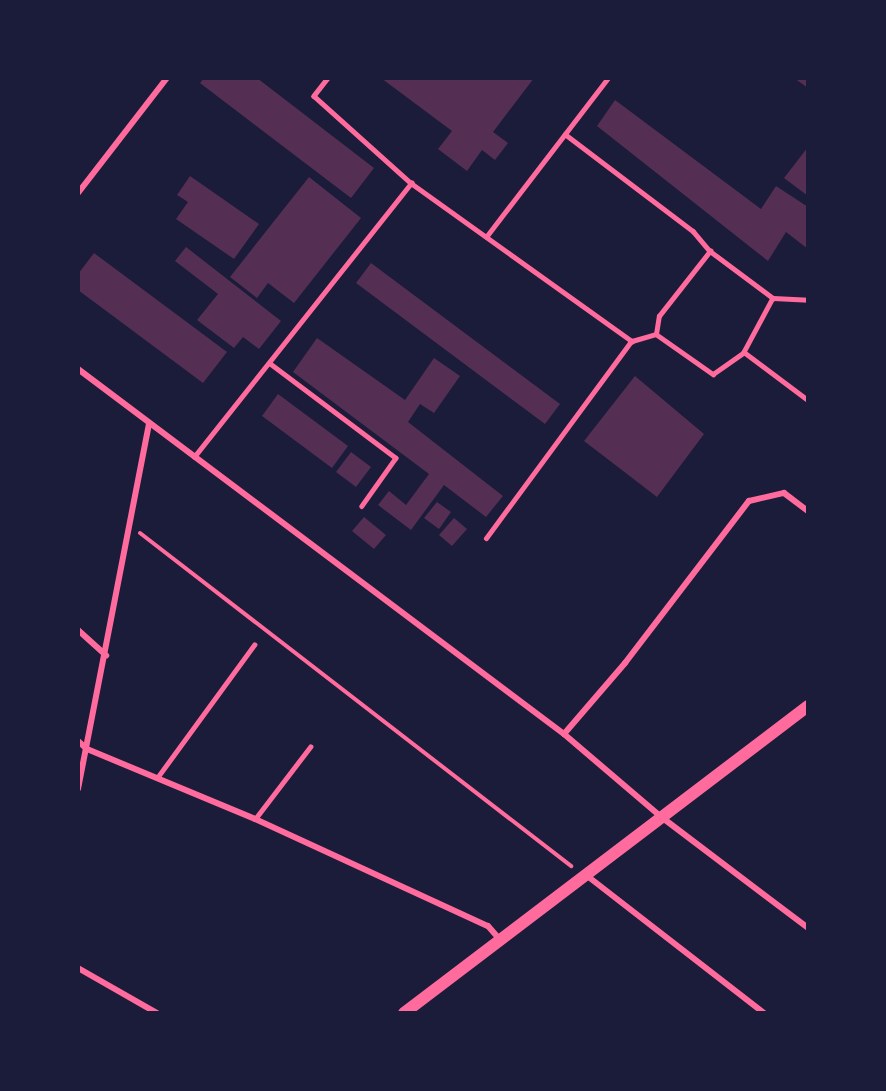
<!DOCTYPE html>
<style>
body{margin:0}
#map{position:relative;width:886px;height:1091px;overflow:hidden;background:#1b1b3a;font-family:"Source Sans 3",sans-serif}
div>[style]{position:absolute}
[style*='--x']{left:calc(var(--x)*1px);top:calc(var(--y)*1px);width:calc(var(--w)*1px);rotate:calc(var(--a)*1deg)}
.building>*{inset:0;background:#542f53}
.path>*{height:4px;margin:-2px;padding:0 2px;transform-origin:2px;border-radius:2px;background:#ff6b9d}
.service>*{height:4.5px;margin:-2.25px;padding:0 2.25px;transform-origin:2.25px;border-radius:2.25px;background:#ff6b9d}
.minor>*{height:6px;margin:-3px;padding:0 3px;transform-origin:3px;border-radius:3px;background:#ff6b9d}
.secondary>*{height:12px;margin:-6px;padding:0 6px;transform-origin:6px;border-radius:6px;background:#ff6b9d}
span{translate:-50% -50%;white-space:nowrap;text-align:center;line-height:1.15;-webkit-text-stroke:4.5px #1b1b3a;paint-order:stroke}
.frame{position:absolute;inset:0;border:80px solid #1b1b3a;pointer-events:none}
</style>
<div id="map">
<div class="building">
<div style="clip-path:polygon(204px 78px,257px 78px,374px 168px,351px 198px,200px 83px)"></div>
<div style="clip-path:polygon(381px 78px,534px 78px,493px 132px,508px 143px,495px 160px,482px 150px,467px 171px,438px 149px,452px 131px)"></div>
<div style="clip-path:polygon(794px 78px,808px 78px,808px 88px)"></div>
<div style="clip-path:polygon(615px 100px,761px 209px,776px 186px,808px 207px,808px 249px,786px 232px,768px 261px,597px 126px)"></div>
<div style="clip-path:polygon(808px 147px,808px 196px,784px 178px)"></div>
<div style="clip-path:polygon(190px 176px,259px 224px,234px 259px,176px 219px,188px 202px,177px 195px)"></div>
<div style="clip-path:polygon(309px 177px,361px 218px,294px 303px,268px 283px,257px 298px,230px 277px)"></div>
<div style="clip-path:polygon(186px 247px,281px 321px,259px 349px,243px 337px,234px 348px,197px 320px,218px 294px,175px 261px)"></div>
<div style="clip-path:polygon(94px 253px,227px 352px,203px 383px,78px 290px,78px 274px)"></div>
<div style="clip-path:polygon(371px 263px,560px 404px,545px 424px,356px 283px)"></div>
<div style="clip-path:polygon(317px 338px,405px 400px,434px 358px,460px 376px,434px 413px,420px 404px,408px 422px,503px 496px,486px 517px,444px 485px,411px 530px,378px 505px,389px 491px,406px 505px,429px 474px,293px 372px)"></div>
<div style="clip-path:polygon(635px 376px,704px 434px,657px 497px,584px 441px)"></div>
<div style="clip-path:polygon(278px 394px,348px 446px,332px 468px,262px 416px)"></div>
<div style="clip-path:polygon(351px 452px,371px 467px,356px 487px,336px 472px)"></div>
<div style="clip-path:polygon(437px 502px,451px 512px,439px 529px,424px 518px)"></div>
<div style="clip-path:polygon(364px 517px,386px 535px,374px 549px,352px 531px)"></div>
<div style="clip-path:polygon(454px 518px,467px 529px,452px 546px,439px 535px)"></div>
</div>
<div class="path">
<div style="--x:140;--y:533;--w:545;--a:37.69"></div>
</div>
<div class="service">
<div style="--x:328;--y:78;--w:23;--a:128"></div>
<div style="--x:314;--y:96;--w:130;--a:41.9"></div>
<div style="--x:565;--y:134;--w:161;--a:37.2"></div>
<div style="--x:693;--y:231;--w:26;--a:50"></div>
<div style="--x:486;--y:237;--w:200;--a:-52.5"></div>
<div style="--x:773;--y:298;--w:35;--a:3"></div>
<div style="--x:656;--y:334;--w:18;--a:-81"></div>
<div style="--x:659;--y:316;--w:83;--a:-51.9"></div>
<div style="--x:710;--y:251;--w:79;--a:36.7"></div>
<div style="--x:773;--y:298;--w:61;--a:118.2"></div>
<div style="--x:632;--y:341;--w:25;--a:-16"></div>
<div style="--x:656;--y:334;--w:70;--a:35.1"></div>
<div style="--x:713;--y:374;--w:38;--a:-35"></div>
<div style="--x:744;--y:352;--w:80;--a:36.9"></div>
<div style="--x:271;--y:364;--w:156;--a:36.9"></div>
<div style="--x:396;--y:458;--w:59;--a:125.3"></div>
<div style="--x:194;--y:457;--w:350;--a:-51.6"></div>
<div style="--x:411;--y:183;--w:272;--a:35.6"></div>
<div style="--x:632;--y:341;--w:245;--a:126.4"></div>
<div style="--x:157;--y:778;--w:165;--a:-53.9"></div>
<div style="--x:255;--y:819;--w:91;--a:-52.6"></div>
</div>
<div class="minor">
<div style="--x:78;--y:193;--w:145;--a:-52.3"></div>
<div style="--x:78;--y:369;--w:608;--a:36.91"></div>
<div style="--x:564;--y:734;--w:126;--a:40.5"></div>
<div style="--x:660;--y:816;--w:186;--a:37.1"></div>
<div style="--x:78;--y:630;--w:38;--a:42"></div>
<div style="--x:564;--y:734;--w:94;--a:-49.3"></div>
<div style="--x:625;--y:663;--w:204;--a:-52.6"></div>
<div style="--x:749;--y:501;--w:36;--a:-13"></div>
<div style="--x:784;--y:493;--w:30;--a:37"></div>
<div style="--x:78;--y:741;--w:12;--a:42"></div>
<div style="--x:87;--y:749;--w:182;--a:22.6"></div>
<div style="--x:255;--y:819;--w:256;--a:24.7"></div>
<div style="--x:488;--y:926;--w:18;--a:49"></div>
<div style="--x:78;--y:789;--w:372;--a:-79"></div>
<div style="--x:586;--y:875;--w:225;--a:37.8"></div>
<div style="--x:78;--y:968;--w:91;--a:29.7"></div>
</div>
<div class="secondary">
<div style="--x:404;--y:1013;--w:507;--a:-37.23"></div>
</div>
<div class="frame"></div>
</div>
